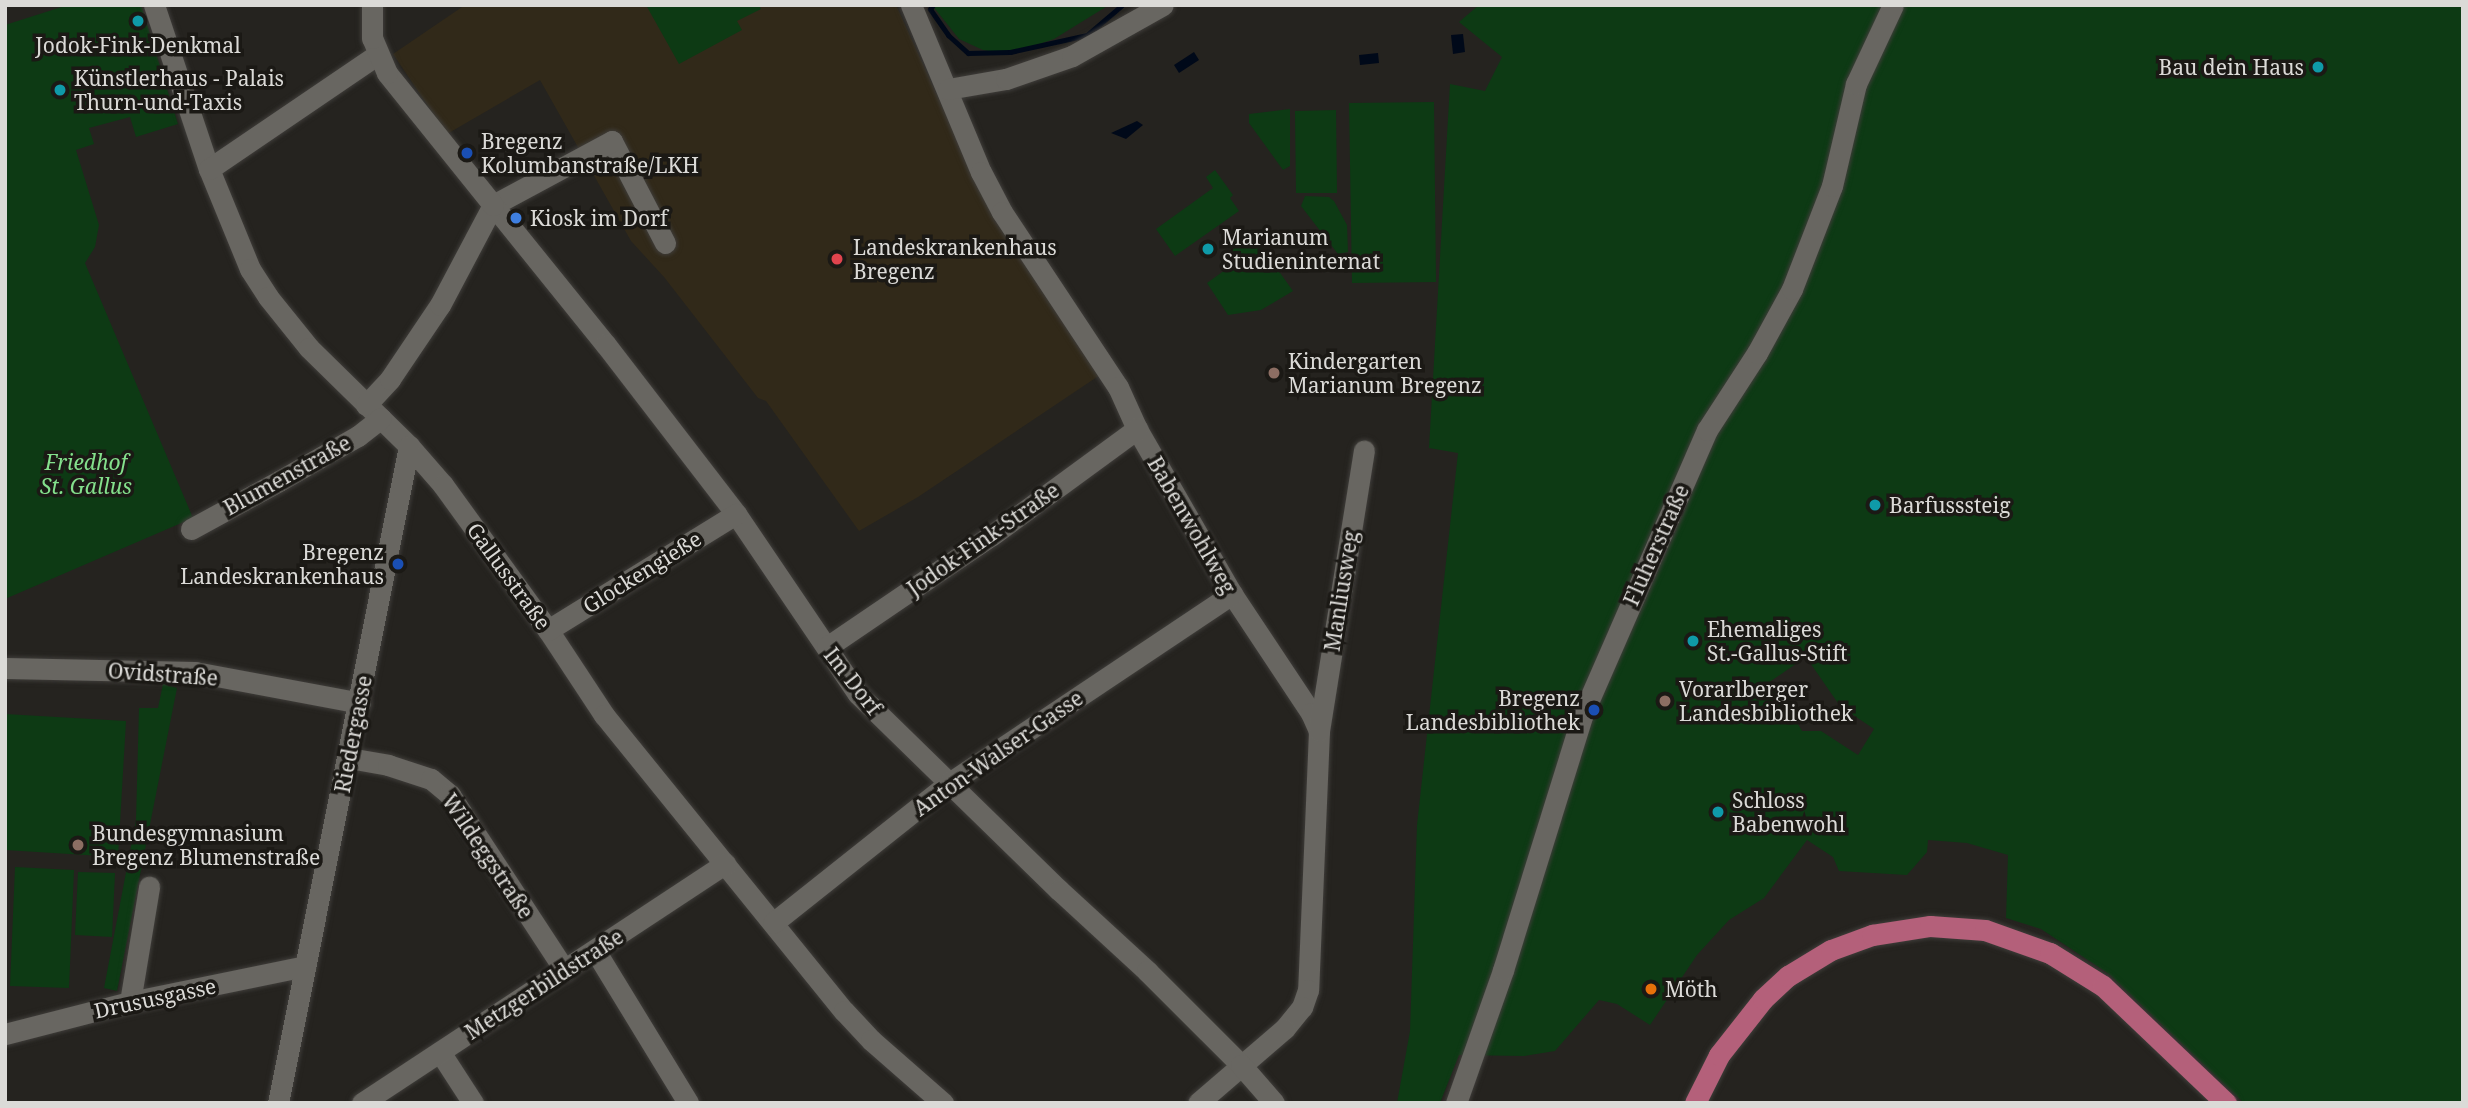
<!DOCTYPE html>
<meta charset="utf-8">
<style>
body{margin:0}
#map{position:relative;width:2468px;height:1108px;overflow:hidden;background:#25231f;font-family:"Noto Serif",serif}
div>[style]{position:absolute}
[style*='--x']{left:calc(var(--x)*1px);top:calc(var(--y)*1px);width:calc(var(--w)*1px);rotate:calc(var(--a)*1deg)}
.medical>*{inset:0;background:#312919}
.green>*{inset:0;background:#0d3a14}
.water>*{inset:0;background:#000919}
.stream>*{height:5px;margin:-2.5px;padding:0 2.5px;transform-origin:2.5px;border-radius:2.5px;background:#000919}
.roads{filter:drop-shadow(0 0 2px #3f3d3a) drop-shadow(0 0 2px #3f3d3a)}
.minor>*{height:21px;margin:-10.5px;padding:0 10.5px;transform-origin:10.5px;border-radius:10.5px;background:#686661}
.major>*{height:21px;margin:-10.5px;padding:0 10.5px;transform-origin:10.5px;border-radius:10.5px;background:#b4607a}
.dots>*{width:19px;height:19px;translate:-50% -50%;box-sizing:border-box;border:4px solid #1b1915;border-radius:50%}
span{translate:-50% -50%;white-space:nowrap;text-align:center;line-height:1.15;-webkit-text-stroke:7px #1b1915;paint-order:stroke}
.poi-label{font-size:21px;color:#dbdad7}
.right{translate:-100% -50%;text-align:right}
.left{translate:0 -50%;text-align:left}
.park-label{font-size:21px;color:#84e08c;font-style:italic}
.street-label{font-size:21px;color:#dbdad7}
.frame{position:absolute;inset:0;border:7px solid #dbdad7;pointer-events:none}
</style>
<div id="map">
<div class="medical">
<div style="clip-path:polygon(465px 5px,896px 5px,977px 183px,1100px 375px,918px 497px,859px 531px,766px 401px,758px 398px,664px 277px,631px 241px,540px 80px,447px 134px,393px 54px)"></div>
</div>
<div class="green">
<div style="clip-path:polygon(68px 5px,141px 5px,178px 124px,136px 137px,130px 117px,89px 128px,94px 144px,76px 150px,99px 225px,95px 247px,85px 263px,193px 518px,5px 599px,5px 25px)"></div>
<div style="clip-path:polygon(646px 5px,759px 5px,761px 9px,737px 21px,742px 30px,679px 64px)"></div>
<div style="clip-path:polygon(932px 5px,1109px 5px,1054px 39px,1009px 54px,983px 50px,959px 39px)"></div>
<div style="clip-path:polygon(evenodd,1479px 5px,2463px 5px,2463px 1103px,2244px 1103px,2109px 974px,2041px 929px,2006px 918px,2008px 855px,1967px 843px,1928px 840px,1927px 852px,1907px 875px,1839px 871px,1833px 857px,1807px 840px,1764px 898px,1729px 920px,1697px 955px,1650px 1025px,1617px 1004px,1599px 1000px,1555px 1051px,1524px 1056px,1459px 1055px,1440px 1103px,1397px 1103px,1410px 1031px,1417px 825px,1458px 453px,1429px 448px,1450px 84px,1485px 91px,1502px 57px,1459px 22px,1479px 5px,1806px 657px,1840px 706px,1874px 729px,1858px 755px,1821px 731px,1802px 731px,1776px 687px,1768px 683px,1806px 657px)"></div>
<div style="clip-path:polygon(1434px 102px,1436px 282px,1352px 283px,1349px 103px)"></div>
<div style="clip-path:polygon(1290px 109px,1290px 166px,1283px 170px,1249px 123px,1249px 114px)"></div>
<div style="clip-path:polygon(1336px 110px,1337px 193px,1296px 193px,1295px 111px)"></div>
<div style="clip-path:polygon(1215px 170px,1233px 195px,1230px 198px,1239px 211px,1175px 256px,1156px 229px,1213px 188px,1206px 177px)"></div>
<div style="clip-path:polygon(1305px 196px,1329px 197px,1334px 201px,1347px 225px,1348px 252px,1338px 254px,1301px 206px)"></div>
<div style="clip-path:polygon(1253px 235px,1293px 291px,1261px 310px,1228px 315px,1207px 283px,1232px 265px,1225px 255px)"></div>
<div style="clip-path:polygon(163px 684px,177px 688px,117px 991px,104px 988px,136px 820px,139px 708px,158px 708px)"></div>
<div style="clip-path:polygon(5px 714px,126px 721px,118px 857px,5px 850px)"></div>
<div style="clip-path:polygon(15px 867px,74px 870px,69px 988px,10px 986px)"></div>
<div style="clip-path:polygon(78px 872px,115px 873px,112px 937px,75px 935px)"></div>
</div>
<div class="water">
<div style="clip-path:polygon(1463px 34px,1465px 52px,1453px 54px,1451px 35px)"></div>
<div style="clip-path:polygon(1194px 52px,1199px 60px,1179px 73px,1174px 65px)"></div>
<div style="clip-path:polygon(1378px 53px,1379px 63px,1360px 65px,1359px 55px)"></div>
<div style="clip-path:polygon(1137px 121px,1143px 125px,1126px 139px,1111px 133px)"></div>
</div>
<div class="stream">
<div style="--x:933;--y:5;--w:5;--a:127"></div>
<div style="--x:930;--y:9;--w:32;--a:55"></div>
<div style="--x:948;--y:35;--w:27;--a:42"></div>
<div style="--x:968;--y:53;--w:42;--a:-1.4"></div>
<div style="--x:1010;--y:52;--w:79;--a:-12.4"></div>
<div style="--x:1087;--y:35;--w:46;--a:-40.6"></div>
</div>
<div class="roads">
<div class="minor">
<div style="--x:154;--y:5;--w:173;--a:71.5"></div>
<div style="--x:209;--y:169;--w:108;--a:67.7"></div>
<div style="--x:250;--y:269;--w:33;--a:57"></div>
<div style="--x:268;--y:297;--w:65;--a:51.2"></div>
<div style="--x:309;--y:348;--w:140;--a:44.4"></div>
<div style="--x:409;--y:446;--w:52;--a:48.9"></div>
<div style="--x:443;--y:485;--w:179;--a:54.1"></div>
<div style="--x:548;--y:630;--w:102;--a:56.6"></div>
<div style="--x:604;--y:715;--w:381;--a:51"></div>
<div style="--x:844;--y:1011;--w:40;--a:47"></div>
<div style="--x:871;--y:1040;--w:96;--a:41.2"></div>
<div style="--x:911;--y:5;--w:181;--a:67.3"></div>
<div style="--x:981;--y:172;--w:45;--a:62.3"></div>
<div style="--x:1002;--y:212;--w:210;--a:56.5"></div>
<div style="--x:1118;--y:387;--w:46;--a:65.7"></div>
<div style="--x:1137;--y:429;--w:190;--a:60.1"></div>
<div style="--x:1232;--y:594;--w:143;--a:56.4"></div>
<div style="--x:1311;--y:713;--w:20;--a:66"></div>
<div style="--x:1319;--y:731;--w:259;--a:92.4"></div>
<div style="--x:1308;--y:990;--w:18;--a:109"></div>
<div style="--x:1302;--y:1007;--w:28;--a:129"></div>
<div style="--x:1284;--y:1029;--w:113;--a:139.3"></div>
<div style="--x:948;--y:89;--w:59;--a:-9.8"></div>
<div style="--x:1006;--y:79;--w:70;--a:-19.2"></div>
<div style="--x:1072;--y:56;--w:104;--a:-29.3"></div>
<div style="--x:209;--y:169;--w:203;--a:-34.2"></div>
<div style="--x:665;--y:243;--w:115;--a:-117.5"></div>
<div style="--x:612;--y:141;--w:135;--a:151.7"></div>
<div style="--x:493;--y:205;--w:180;--a:51.1"></div>
<div style="--x:606;--y:345;--w:213;--a:52.4"></div>
<div style="--x:736;--y:514;--w:217;--a:55.9"></div>
<div style="--x:858;--y:694;--w:281;--a:44.3"></div>
<div style="--x:1059;--y:890;--w:120;--a:42.6"></div>
<div style="--x:1147;--y:971;--w:133;--a:45"></div>
<div style="--x:1241;--y:1065;--w:50;--a:49"></div>
<div style="--x:366;--y:405;--w:35;--a:-47"></div>
<div style="--x:390;--y:379;--w:89;--a:-56"></div>
<div style="--x:440;--y:305;--w:113;--a:-62.1"></div>
<div style="--x:493;--y:205;--w:169;--a:-128.8"></div>
<div style="--x:387;--y:73;--w:38;--a:-113"></div>
<div style="--x:372;--y:38;--w:33;--a:-90"></div>
<div style="--x:191;--y:529;--w:100;--a:-28.6"></div>
<div style="--x:279;--y:481;--w:91;--a:-29.7"></div>
<div style="--x:358;--y:436;--w:29;--a:-38"></div>
<div style="--x:548;--y:630;--w:221;--a:-31.7"></div>
<div style="--x:827;--y:647;--w:199;--a:-34.2"></div>
<div style="--x:992;--y:535;--w:180;--a:-36.2"></div>
<div style="--x:5;--y:668;--w:190;--a:1.2"></div>
<div style="--x:195;--y:672;--w:168;--a:10.6"></div>
<div style="--x:1319;--y:731;--w:284;--a:-80.9"></div>
<div style="--x:349;--y:758;--w:40;--a:10"></div>
<div style="--x:388;--y:765;--w:45;--a:18"></div>
<div style="--x:431;--y:779;--w:25;--a:40"></div>
<div style="--x:450;--y:795;--w:210;--a:56.8"></div>
<div style="--x:773;--y:923;--w:223;--a:-38.5"></div>
<div style="--x:948;--y:784;--w:342;--a:-33.8"></div>
<div style="--x:596;--y:952;--w:177;--a:58.6"></div>
<div style="--x:130;--y:1002;--w:117;--a:-80.6"></div>
<div style="--x:5;--y:1034;--w:129;--a:-14.4"></div>
<div style="--x:130;--y:1002;--w:179;--a:-11.6"></div>
<div style="--x:440;--y:1052;--w:61;--a:57.1"></div>
<div style="--x:278;--y:1103;--w:670;--a:-78.72"></div>
<div style="--x:362;--y:1103;--w:435;--a:-33.4"></div>
<div style="--x:1456;--y:1103;--w:141;--a:-70.5"></div>
<div style="--x:1503;--y:970;--w:266;--a:-72.7"></div>
<div style="--x:1582;--y:716;--w:312;--a:-66.4"></div>
<div style="--x:1707;--y:430;--w:92;--a:-57"></div>
<div style="--x:1757;--y:353;--w:73;--a:-61.3"></div>
<div style="--x:1792;--y:289;--w:110;--a:-68.8"></div>
<div style="--x:1832;--y:186;--w:105;--a:-76.8"></div>
<div style="--x:1856;--y:84;--w:87;--a:-64.9"></div>
</div>
<div class="major">
<div style="--x:1695;--y:1103;--w:54;--a:-63.4"></div>
<div style="--x:1719;--y:1055;--w:71;--a:-51.8"></div>
<div style="--x:1763;--y:999;--w:34;--a:-43"></div>
<div style="--x:1788;--y:976;--w:50;--a:-31.2"></div>
<div style="--x:1831;--y:950;--w:44;--a:-20.1"></div>
<div style="--x:1872;--y:935;--w:59;--a:-8.8"></div>
<div style="--x:1930;--y:926;--w:55;--a:4.2"></div>
<div style="--x:1985;--y:930;--w:69;--a:19.5"></div>
<div style="--x:2050;--y:953;--w:62;--a:31.9"></div>
<div style="--x:2103;--y:986;--w:170;--a:43.6"></div>
</div>
</div>
<div class="dots">
<div style="left:138px;top:21px;background:#0f9aa8"></div>
<div style="left:2318px;top:67px;background:#0f9aa8"></div>
<div style="left:60px;top:90px;background:#0f9aa8"></div>
<div style="left:467px;top:153px;background:#1a4fb4"></div>
<div style="left:516px;top:218px;background:#3f7fe0"></div>
<div style="left:1208px;top:249px;background:#0f9aa8"></div>
<div style="left:837px;top:259px;background:#e0444e"></div>
<div style="left:1274px;top:373px;background:#8d6e63"></div>
<div style="left:1875px;top:505px;background:#0f9aa8"></div>
<div style="left:398px;top:564px;background:#1a4fb4"></div>
<div style="left:1693px;top:641px;background:#0f9aa8"></div>
<div style="left:1665px;top:701px;background:#8d6e63"></div>
<div style="left:1594px;top:710px;background:#1a4fb4"></div>
<div style="left:1718px;top:812px;background:#0f9aa8"></div>
<div style="left:78px;top:845px;background:#8d6e63"></div>
<div style="left:1651px;top:989px;background:#e8710a"></div>
</div>
<div class="poi-label">
<span style="left:138px;top:45px">Jodok-Fink-Denkmal</span>
<span class="right" style="left:2304px;top:67px">Bau dein Haus</span>
<span class="left" style="left:74px;top:90px">Künstlerhaus - Palais<br>Thurn-und-Taxis</span>
<span class="left" style="left:481px;top:153px">Bregenz<br>Kolumbanstraße/LKH</span>
<span class="left" style="left:530px;top:218px">Kiosk im Dorf</span>
<span class="left" style="left:1222px;top:249px">Marianum<br>Studieninternat</span>
<span class="left" style="left:853px;top:259px">Landeskrankenhaus<br>Bregenz</span>
<span class="left" style="left:1288px;top:373px">Kindergarten<br>Marianum Bregenz</span>
<span class="left" style="left:1889px;top:505px">Barfusssteig</span>
<span class="right" style="left:384px;top:564px">Bregenz<br>Landeskrankenhaus</span>
<span class="left" style="left:1707px;top:641px">Ehemaliges<br>St.-Gallus-Stift</span>
<span class="left" style="left:1679px;top:701px">Vorarlberger<br>Landesbibliothek</span>
<span class="right" style="left:1580px;top:710px">Bregenz<br>Landesbibliothek</span>
<span class="left" style="left:1732px;top:812px">Schloss<br>Babenwohl</span>
<span class="left" style="left:92px;top:845px">Bundesgymnasium<br>Bregenz Blumenstraße</span>
<span class="left" style="left:1665px;top:989px">Möth</span>
</div>
<div class="park-label">
<span style="left:86px;top:474px">Friedhof<br>St. Gallus</span>
</div>
<div class="street-label">
<span style="left:287px;top:475px;rotate:-29deg">Blumenstraße</span>
<span style="left:1192px;top:525px;rotate:60deg">Babenwohlweg</span>
<span style="left:983px;top:539px;rotate:-35deg">Jodok-Fink-Straße</span>
<span style="left:1656px;top:545px;rotate:-66deg">Fluherstraße</span>
<span style="left:642px;top:572px;rotate:-32deg">Glockengieße</span>
<span style="left:509px;top:576px;rotate:54deg">Gallusstraße</span>
<span style="left:1341px;top:591px;rotate:-81deg">Manliusweg</span>
<span style="left:163px;top:674px;rotate:4deg">Ovidstraße</span>
<span style="left:853px;top:681px;rotate:52deg">Im Dorf</span>
<span style="left:353px;top:734px;rotate:-79deg">Riedergasse</span>
<span style="left:998px;top:753px;rotate:-35deg">Anton-Walser-Gasse</span>
<span style="left:488px;top:856px;rotate:56deg">Wildeggstraße</span>
<span style="left:544px;top:984px;rotate:-33deg">Metzgerbildstraße</span>
<span style="left:155px;top:998px;rotate:-12deg">Drususgasse</span>
</div>
<div class="frame"></div>
</div>
